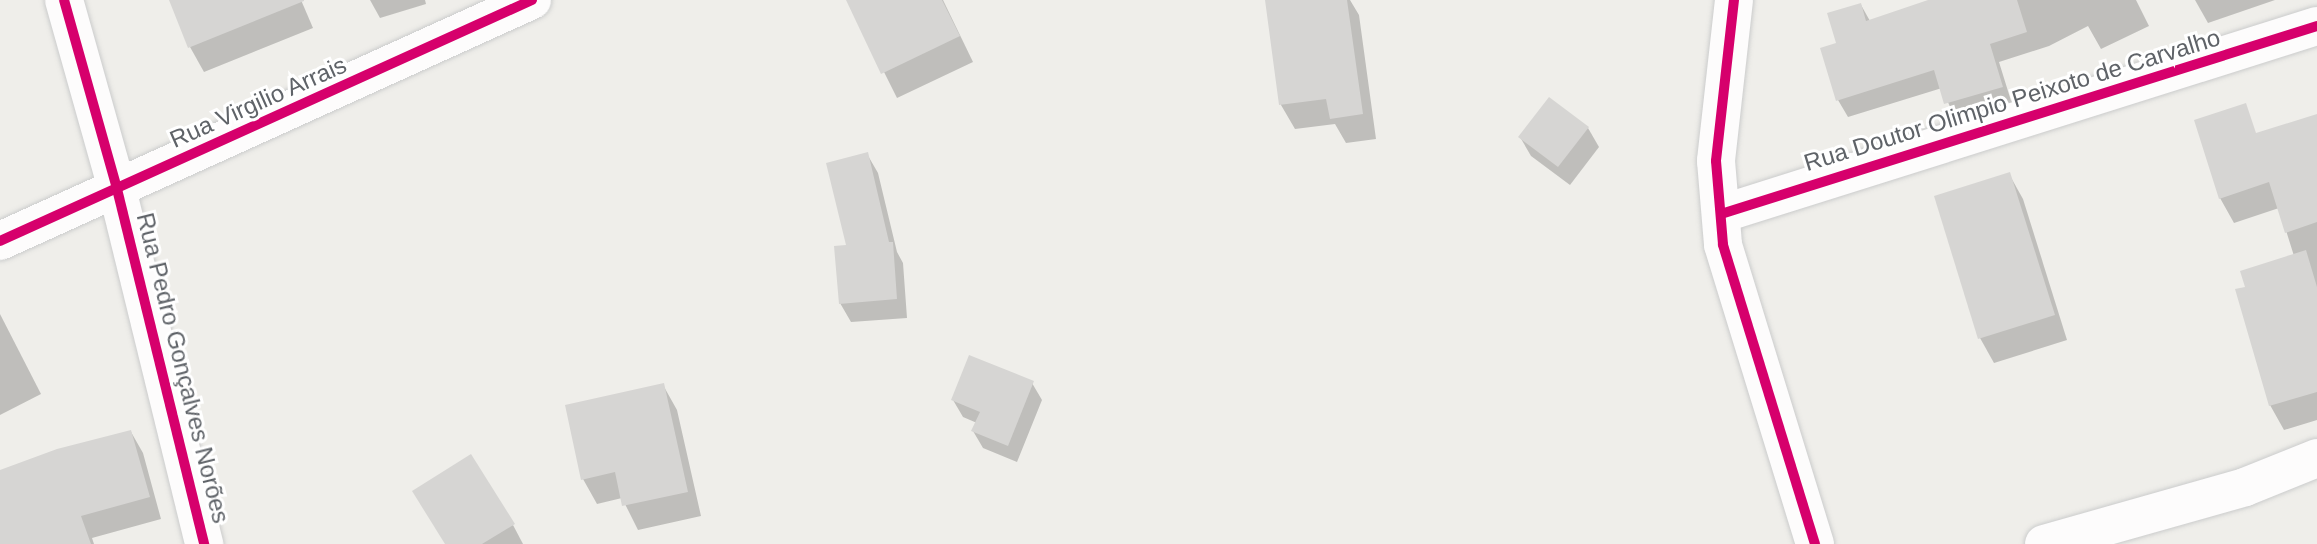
<!DOCTYPE html>
<meta charset="utf-8">
<style>
body{margin:0}
#map{position:relative;width:2317px;height:544px;overflow:hidden;background:#efeeea;font-family:Arial,sans-serif}
div>[style]{position:absolute}
[style*='--x']{left:calc(var(--x)*1px);top:calc(var(--y)*1px);width:calc(var(--w)*1px);rotate:calc(var(--a)*1deg)}
.shadow>*{inset:0;background:#0003}
.building>*{inset:0;background:#d6d5d3}
.roads{filter:drop-shadow(0 0 2px #cbcccc) drop-shadow(0 0 2px #cbcccc)}
.street>*{height:38px;margin:-19px;padding:0 19px;transform-origin:19px;border-radius:19px;background:#fdfcfc}
.secondary>*{height:38px;margin:-19px;padding:0 19px;transform-origin:19px;border-radius:19px;background:#fdfcfc}
.cycleway>*{height:10px;margin:-5px;padding:0 5px;transform-origin:5px;border-radius:5px;background:#d6006c}
span{translate:-50% -50%;white-space:nowrap;text-align:center;line-height:1.15;-webkit-text-stroke:6px #fff;paint-order:stroke}
.street-label{font-size:24px;color:#5f6368}
</style>
<div id="map">
<div class="shadow">
<div style="clip-path:polygon(172px 0,301px 0,313px 28px,204px 72px,190px 47px)"></div>
<div style="clip-path:polygon(370px 0,425px 0,426px 4px,380px 18px)"></div>
<div style="clip-path:polygon(848px 0,943px 0,973px 62px,897px 98px)"></div>
<div style="clip-path:polygon(1277px 0,1350px 0,1359px 15px,1376px 139px,1346px 143px,1335px 124px,1295px 129px,1281px 105px)"></div>
<div style="clip-path:polygon(1933px 0,2136px 0,2149px 26px,2101px 49px,2088px 26px,2049px 46px,1999px 62px,2012px 104px,1956px 121px,1942px 88px,1848px 117px,1838px 100px,1839px 45px,1861px 5px,1870px 21px)"></div>
<div style="clip-path:polygon(2195px 0,2275px 0,2208px 23px)"></div>
<div style="clip-path:polygon(2317px 116px,2317px 420px,2284px 430px,2270px 405px,2247px 288px,2294px 256px,2279px 208px,2234px 223px,2220px 198px,2257px 135px)"></div>
<div style="clip-path:polygon(1588px 128px,1599px 147px,1570px 185px,1531px 156px,1520px 137px)"></div>
<div style="clip-path:polygon(867px 154px,878px 173px,897px 252px,903px 263px,907px 318px,851px 322px,840px 303px,848px 247px)"></div>
<div style="clip-path:polygon(2009px 174px,2023px 199px,2067px 340px,1994px 363px,1980px 338px)"></div>
<div style="clip-path:polygon(0 314px,41px 394px,0 415px)"></div>
<div style="clip-path:polygon(1032px 383px,1042px 400px,1017px 462px,983px 448px,973px 431px,977px 423px,963px 417px,953px 400px)"></div>
<div style="clip-path:polygon(663px 385px,677px 410px,701px 516px,638px 530px,622px 498px,597px 504px,583px 479px)"></div>
<div style="clip-path:polygon(131px 432px,143px 453px,161px 519px,92px 538px,94px 544px,0 544px,0 471px)"></div>
<div style="clip-path:polygon(513px 525px,523px 544px,447px 544px)"></div>
</div>
<div class="building">
<div style="clip-path:polygon(169px 0,304px 0,304px 1px,188px 48px)"></div>
<div style="clip-path:polygon(846px 0,942px 0,960px 36px,881px 74px)"></div>
<div style="clip-path:polygon(1265px 0,1347px 0,1363px 114px,1330px 119px,1326px 99px,1279px 105px)"></div>
<div style="clip-path:polygon(1928px 0,2017px 0,2027px 32px,1990px 44px,2003px 87px,1944px 104px,1934px 70px,1836px 101px,1820px 48px,1836px 43px,1827px 13px,1861px 3px,1866px 21px)"></div>
<div style="clip-path:polygon(1549px 97px,1589px 127px,1558px 167px,1518px 137px)"></div>
<div style="clip-path:polygon(2246px 103px,2256px 133px,2317px 114px,2317px 222px,2285px 233px,2269px 182px,2219px 199px,2194px 120px)"></div>
<div style="clip-path:polygon(868px 152px,889px 242px,893px 242px,897px 299px,839px 304px,834px 246px,846px 245px,826px 163px)"></div>
<div style="clip-path:polygon(2010px 172px,2055px 315px,1978px 339px,1934px 196px)"></div>
<div style="clip-path:polygon(2306px 250px,2317px 287px,2317px 392px,2269px 406px,2235px 289px,2245px 287px,2240px 271px)"></div>
<div style="clip-path:polygon(969px 355px,1034px 381px,1008px 446px,971px 431px,980px 412px,951px 400px)"></div>
<div style="clip-path:polygon(664px 383px,688px 492px,622px 506px,615px 472px,581px 480px,565px 405px)"></div>
<div style="clip-path:polygon(131px 430px,150px 497px,81px 516px,91px 544px,0 544px,0 470px,57px 449px)"></div>
<div style="clip-path:polygon(471px 454px,515px 524px,482px 544px,445px 544px,412px 491px)"></div>
</div>
<div class="roads">
<div class="street">
<div style="--x:64;--y:0;--w:196;--a:74.3"></div>
<div style="--x:117;--y:189;--w:366;--a:76.2"></div>
<div style="--x:1721;--y:214;--w:625;--a:-17.51"></div>
<div style="--x:0;--y:241;--w:584;--a:-24.37"></div>
<div style="--x:2044;--y:544;--w:209;--a:-15.8"></div>
<div style="--x:2245;--y:487;--w:78;--a:-21.9"></div>
</div>
<div class="secondary">
<div style="--x:1734;--y:0;--w:162;--a:96.4"></div>
<div style="--x:1716;--y:161;--w:84;--a:85.2"></div>
<div style="--x:1723;--y:245;--w:313;--a:72.9"></div>
</div>
</div>
<div class="cycleway">
<div style="--x:64;--y:0;--w:196;--a:74.3"></div>
<div style="--x:117;--y:189;--w:366;--a:76.2"></div>
<div style="--x:1734;--y:0;--w:162;--a:96.4"></div>
<div style="--x:1716;--y:161;--w:84;--a:85.2"></div>
<div style="--x:1723;--y:245;--w:313;--a:72.9"></div>
<div style="--x:1721;--y:214;--w:625;--a:-17.51"></div>
<div style="--x:0;--y:241;--w:584;--a:-24.37"></div>
</div>
<div class="street-label">
<span style="left:2012px;top:100px;rotate:-17deg">Rua Doutor Olimpio Peixoto de Carvalho</span>
<span style="left:258px;top:102px;rotate:-24deg">Rua Virgilio Arrais</span>
<span style="left:183px;top:368px;rotate:76deg">Rua Pedro Gonçalves Norões</span>
</div>
</div>
